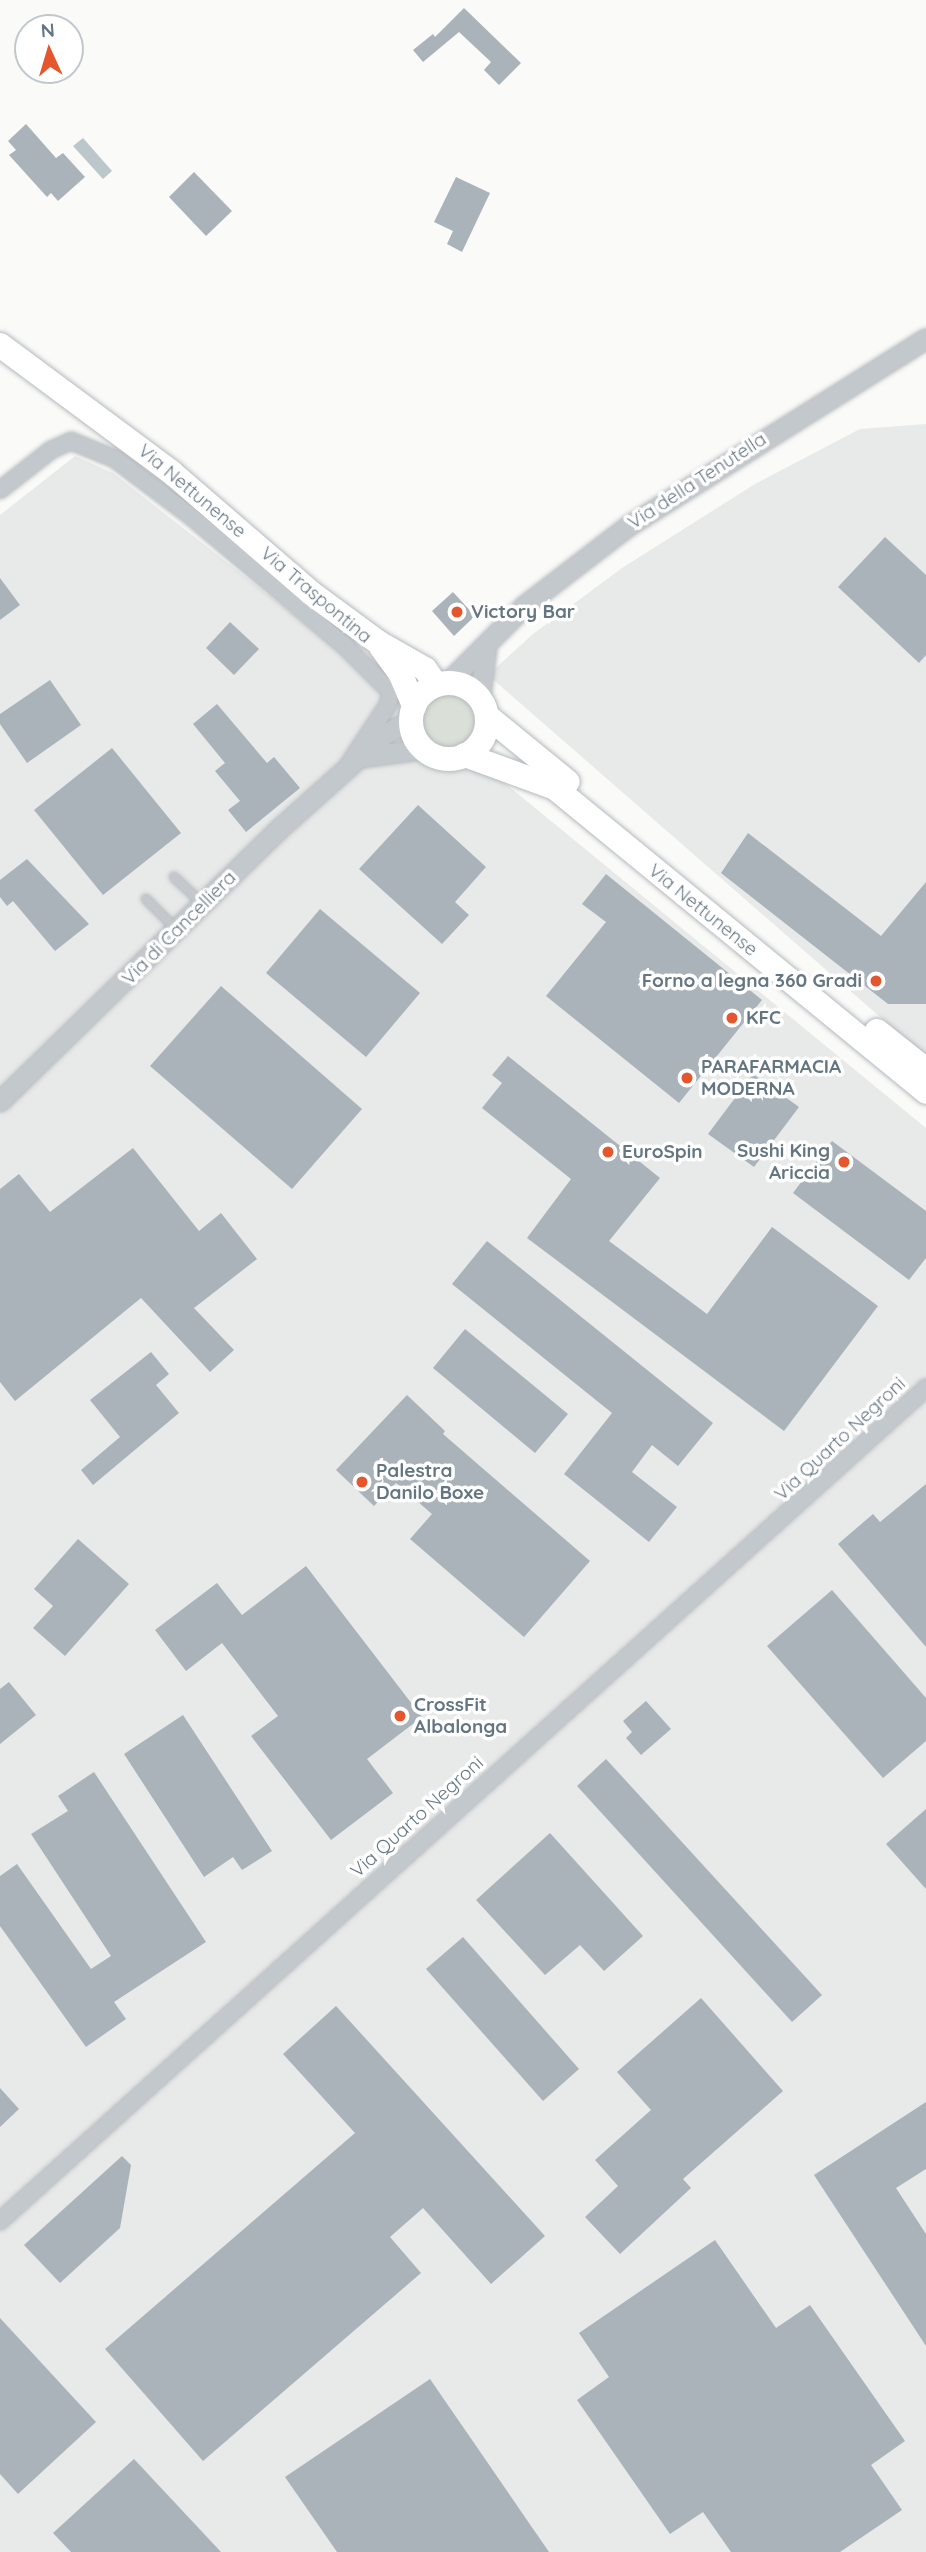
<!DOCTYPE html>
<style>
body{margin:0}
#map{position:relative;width:926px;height:2552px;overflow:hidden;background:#fafaf8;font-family:Quicksand,sans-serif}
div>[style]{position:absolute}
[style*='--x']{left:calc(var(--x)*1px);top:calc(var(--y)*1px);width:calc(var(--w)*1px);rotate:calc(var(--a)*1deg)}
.built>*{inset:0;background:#e8e9e9}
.green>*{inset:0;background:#dadfd7}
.round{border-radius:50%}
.water>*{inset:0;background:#bbc7cb}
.building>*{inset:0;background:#aab3b9}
.roads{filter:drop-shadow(0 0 2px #b5babe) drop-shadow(0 0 2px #b5babe)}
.service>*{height:8px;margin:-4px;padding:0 4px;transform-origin:4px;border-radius:4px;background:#c3c8cc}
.minor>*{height:16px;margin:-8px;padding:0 8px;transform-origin:8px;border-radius:8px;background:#c3c8cc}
.tertiary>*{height:19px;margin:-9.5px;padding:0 9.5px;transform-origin:9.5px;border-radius:9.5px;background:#c3c8cc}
.primary>*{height:24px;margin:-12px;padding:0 12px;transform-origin:12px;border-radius:12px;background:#fff}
.primary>.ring{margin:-12px;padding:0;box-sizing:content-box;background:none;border:24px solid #fff;border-radius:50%}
.dots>*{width:19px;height:19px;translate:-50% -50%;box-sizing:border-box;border:4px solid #fff;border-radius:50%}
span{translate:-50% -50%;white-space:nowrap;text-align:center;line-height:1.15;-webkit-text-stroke:7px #fff;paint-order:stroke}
.street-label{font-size:19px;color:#657683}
.poi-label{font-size:19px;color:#657683;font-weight:700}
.left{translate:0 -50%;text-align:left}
.right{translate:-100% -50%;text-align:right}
.north{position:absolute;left:14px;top:14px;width:70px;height:70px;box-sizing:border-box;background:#fff;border:2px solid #c1c8cd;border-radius:50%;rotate:356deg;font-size:19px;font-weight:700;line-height:28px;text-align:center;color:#657683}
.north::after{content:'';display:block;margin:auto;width:24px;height:32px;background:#e4572e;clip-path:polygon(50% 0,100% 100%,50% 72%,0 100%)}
</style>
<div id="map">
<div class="built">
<div style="clip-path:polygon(926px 424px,926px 1057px,488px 675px,533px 634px,622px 568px,755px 484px,860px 429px)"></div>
<div style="clip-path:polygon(75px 456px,113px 473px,430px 722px,926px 1128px,926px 2552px,0 2552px,0 515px)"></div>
</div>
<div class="green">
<div class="round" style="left:423px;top:693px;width:54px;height:54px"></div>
</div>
<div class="water">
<div style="clip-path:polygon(83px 138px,112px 171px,103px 179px,73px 146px)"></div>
</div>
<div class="building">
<div style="clip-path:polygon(464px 8px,521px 63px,499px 85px,484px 70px,491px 62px,459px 32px,423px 62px,413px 50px,433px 34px,435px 37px)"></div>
<div style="clip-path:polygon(26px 124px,56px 158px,63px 153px,85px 177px,58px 201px,51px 193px,47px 197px,9px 155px,16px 150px,8px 141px)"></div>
<div style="clip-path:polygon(194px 172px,232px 211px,206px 236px,169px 197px)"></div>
<div style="clip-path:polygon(456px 177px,490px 193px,462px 252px,447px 244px,453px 231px,434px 222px)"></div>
<div style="clip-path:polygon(885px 537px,926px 575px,926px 655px,919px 663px,838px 587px)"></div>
<div style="clip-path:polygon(0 578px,20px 605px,0 620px)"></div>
<div style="clip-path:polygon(453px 592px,475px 616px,454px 636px,432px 611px)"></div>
<div style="clip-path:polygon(230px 622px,259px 649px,234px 675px,206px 648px)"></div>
<div style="clip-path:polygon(50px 680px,81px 725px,27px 763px,0 724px,0 714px)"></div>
<div style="clip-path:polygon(217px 704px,267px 763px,274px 757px,300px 788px,246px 832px,228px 810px,240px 801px,215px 771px,225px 763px,193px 724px)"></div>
<div style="clip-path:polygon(112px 748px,181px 833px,103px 895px,34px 810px)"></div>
<div style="clip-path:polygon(418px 805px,486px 867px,455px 902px,469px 915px,442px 944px,359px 869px)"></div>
<div style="clip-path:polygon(748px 833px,881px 936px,926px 882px,926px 1004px,888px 1004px,721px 873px)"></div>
<div style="clip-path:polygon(27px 859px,89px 924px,55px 951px,13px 901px,7px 906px,0 897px,0 880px)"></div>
<div style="clip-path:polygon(606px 874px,762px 1000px,679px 1103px,546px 996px,606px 922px,582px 904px)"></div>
<div style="clip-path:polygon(320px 909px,420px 993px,366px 1057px,266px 973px)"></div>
<div style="clip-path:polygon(221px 986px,362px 1109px,292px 1189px,150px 1066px)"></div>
<div style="clip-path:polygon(508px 1056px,660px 1178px,609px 1241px,707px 1314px,772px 1227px,878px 1306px,784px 1431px,527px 1238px,571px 1179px,482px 1108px,502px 1083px,492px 1075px)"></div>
<div style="clip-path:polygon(753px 1074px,799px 1107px,754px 1167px,708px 1134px)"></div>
<div style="clip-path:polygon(832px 1141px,926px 1211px,926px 1258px,909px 1280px,793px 1193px)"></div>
<div style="clip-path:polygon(133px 1148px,199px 1231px,221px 1213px,257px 1259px,194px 1308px,234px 1350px,210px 1372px,141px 1298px,15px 1401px,0 1382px,0 1189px,19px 1174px,50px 1212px)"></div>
<div style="clip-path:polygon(487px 1241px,713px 1423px,678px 1466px,652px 1445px,632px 1472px,677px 1507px,649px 1542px,564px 1474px,612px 1413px,452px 1284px)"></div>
<div style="clip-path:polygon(465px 1329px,568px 1414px,535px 1453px,433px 1368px)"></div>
<div style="clip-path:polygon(151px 1352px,169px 1374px,156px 1385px,179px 1413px,93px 1485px,81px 1470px,120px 1437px,90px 1400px)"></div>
<div style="clip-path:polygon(407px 1395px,445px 1431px,443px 1434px,590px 1561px,524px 1637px,410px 1539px,432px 1514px,396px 1483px,374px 1506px,336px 1470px)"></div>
<div style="clip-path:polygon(926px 1484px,926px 1647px,838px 1544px,873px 1514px,880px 1522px)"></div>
<div style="clip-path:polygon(78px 1539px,129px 1584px,65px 1656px,33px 1628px,53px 1606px,34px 1589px)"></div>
<div style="clip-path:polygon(306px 1566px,422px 1717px,367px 1759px,393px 1793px,331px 1840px,251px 1736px,278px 1716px,222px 1643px,186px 1671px,155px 1630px,217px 1583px,242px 1615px)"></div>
<div style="clip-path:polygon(832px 1590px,926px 1698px,926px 1741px,883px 1778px,767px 1646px)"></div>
<div style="clip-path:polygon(9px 1682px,36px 1715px,0 1744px,0 1689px)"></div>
<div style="clip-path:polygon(646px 1701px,671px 1729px,641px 1755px,626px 1738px,632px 1732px,623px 1721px)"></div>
<div style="clip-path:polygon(183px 1715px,272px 1851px,242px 1870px,233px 1857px,204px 1877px,124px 1754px)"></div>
<div style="clip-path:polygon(606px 1759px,822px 1995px,792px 2022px,577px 1786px)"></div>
<div style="clip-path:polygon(94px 1772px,206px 1942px,114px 2002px,126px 2019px,86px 2047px,0 1926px,0 1876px,17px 1864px,91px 1969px,111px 1956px,31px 1834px,68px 1811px,58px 1796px)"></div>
<div style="clip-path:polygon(926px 1809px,926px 1889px,886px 1844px)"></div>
<div style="clip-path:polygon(550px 1833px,643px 1936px,604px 1971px,580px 1945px,545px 1975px,476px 1900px)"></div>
<div style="clip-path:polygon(463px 1937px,579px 2069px,543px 2101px,426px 1969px)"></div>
<div style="clip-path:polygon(701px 1998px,783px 2091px,683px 2179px,691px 2188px,620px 2254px,585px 2217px,618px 2186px,595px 2160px,651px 2110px,617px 2072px)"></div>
<div style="clip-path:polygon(336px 2006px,545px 2236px,491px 2284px,423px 2208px,390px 2237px,421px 2273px,203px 2461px,105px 2349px,355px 2133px,283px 2054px)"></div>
<div style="clip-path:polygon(0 2088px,19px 2109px,0 2127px)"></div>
<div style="clip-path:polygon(926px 2102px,926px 2169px,896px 2188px,926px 2234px,926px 2346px,814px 2175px)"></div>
<div style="clip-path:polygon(122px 2156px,131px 2165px,120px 2228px,60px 2283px,24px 2245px)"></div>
<div style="clip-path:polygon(715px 2240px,776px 2328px,810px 2305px,905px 2441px,871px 2465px,902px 2510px,840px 2552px,731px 2552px,703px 2512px,670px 2534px,577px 2400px,609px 2377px,579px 2333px)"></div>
<div style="clip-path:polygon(0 2318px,96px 2422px,18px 2494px,0 2474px)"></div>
<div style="clip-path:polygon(430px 2379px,549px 2552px,337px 2552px,285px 2477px)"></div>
<div style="clip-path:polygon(134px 2459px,221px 2552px,71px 2552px,53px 2533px)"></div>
</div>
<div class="roads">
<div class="service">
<div style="--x:174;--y:877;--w:37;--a:43"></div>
<div style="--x:146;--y:899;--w:42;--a:45"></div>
</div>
<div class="minor">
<div style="--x:0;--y:490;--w:65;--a:-38.1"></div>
<div style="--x:51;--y:450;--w:22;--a:-24"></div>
<div style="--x:71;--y:441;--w:48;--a:22.2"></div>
<div style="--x:115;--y:459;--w:91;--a:37"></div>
<div style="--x:188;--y:514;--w:207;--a:40.1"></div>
<div style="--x:346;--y:647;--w:64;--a:45"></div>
<div style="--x:391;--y:692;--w:13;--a:103"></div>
<div style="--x:388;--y:705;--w:71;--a:123.5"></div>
<div style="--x:0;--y:2221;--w:1246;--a:-41.97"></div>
</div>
<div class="tertiary">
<div style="--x:447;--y:683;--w:110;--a:-45"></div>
<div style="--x:525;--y:605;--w:130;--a:-37.5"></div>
<div style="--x:628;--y:526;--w:352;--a:-32.2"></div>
<div style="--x:480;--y:698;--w:49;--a:-83"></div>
<div style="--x:361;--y:757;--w:63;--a:-7.4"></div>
<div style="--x:0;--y:1101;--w:392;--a:-44.3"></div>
<div style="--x:281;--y:827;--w:141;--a:-41.8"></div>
<div style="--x:386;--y:733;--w:28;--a:-27"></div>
</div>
<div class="primary">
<div style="--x:0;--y:345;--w:213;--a:36.6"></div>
<div style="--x:171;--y:472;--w:185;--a:40.8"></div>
<div style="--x:311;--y:593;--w:84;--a:36.3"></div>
<div style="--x:379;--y:643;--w:53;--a:29.5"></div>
<div style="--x:425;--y:669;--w:19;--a:55"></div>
<div style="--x:381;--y:647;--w:34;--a:54"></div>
<div style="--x:401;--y:675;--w:34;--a:67"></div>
<div class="ring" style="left:411px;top:683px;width:52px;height:52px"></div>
<div style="--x:487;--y:716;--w:104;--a:39.2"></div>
<div style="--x:465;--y:755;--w:96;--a:20.1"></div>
<div style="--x:555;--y:788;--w:480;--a:39.3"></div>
<div style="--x:877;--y:1031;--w:63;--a:38.5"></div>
</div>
</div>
<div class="dots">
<div style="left:457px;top:612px;background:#e4572e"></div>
<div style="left:876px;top:981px;background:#e4572e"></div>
<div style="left:732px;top:1018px;background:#e4572e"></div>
<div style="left:687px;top:1078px;background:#e4572e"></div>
<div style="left:608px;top:1152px;background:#e4572e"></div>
<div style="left:844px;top:1162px;background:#e4572e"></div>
<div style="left:362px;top:1482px;background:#e4572e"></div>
<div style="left:400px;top:1716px;background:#e4572e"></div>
</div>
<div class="street-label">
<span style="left:697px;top:481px;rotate:-33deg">Via della Tenutella</span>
<span style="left:192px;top:491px;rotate:40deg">Via Nettunense</span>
<span style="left:316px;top:595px;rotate:40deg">Via Traspontina</span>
<span style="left:703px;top:910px;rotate:39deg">Via Nettunense</span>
<span style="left:179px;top:928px;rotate:-45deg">Via di Cancelliera</span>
<span style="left:840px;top:1439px;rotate:-43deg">Via Quarto Negroni</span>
<span style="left:417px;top:1817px;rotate:-42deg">Via Quarto Negroni</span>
</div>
<div class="poi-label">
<span class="left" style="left:471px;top:612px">Victory Bar</span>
<span class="right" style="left:862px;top:981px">Forno a legna 360 Gradi</span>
<span class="left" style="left:746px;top:1018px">KFC</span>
<span class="left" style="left:701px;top:1078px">PARAFARMACIA<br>MODERNA</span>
<span class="right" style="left:830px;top:1162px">Sushi King<br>Ariccia</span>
<span class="left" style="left:622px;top:1152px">EuroSpin</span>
<span class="left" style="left:376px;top:1482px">Palestra<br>Danilo Boxe</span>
<span class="left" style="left:414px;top:1716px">CrossFit<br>Albalonga</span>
</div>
<div class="north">N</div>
</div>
